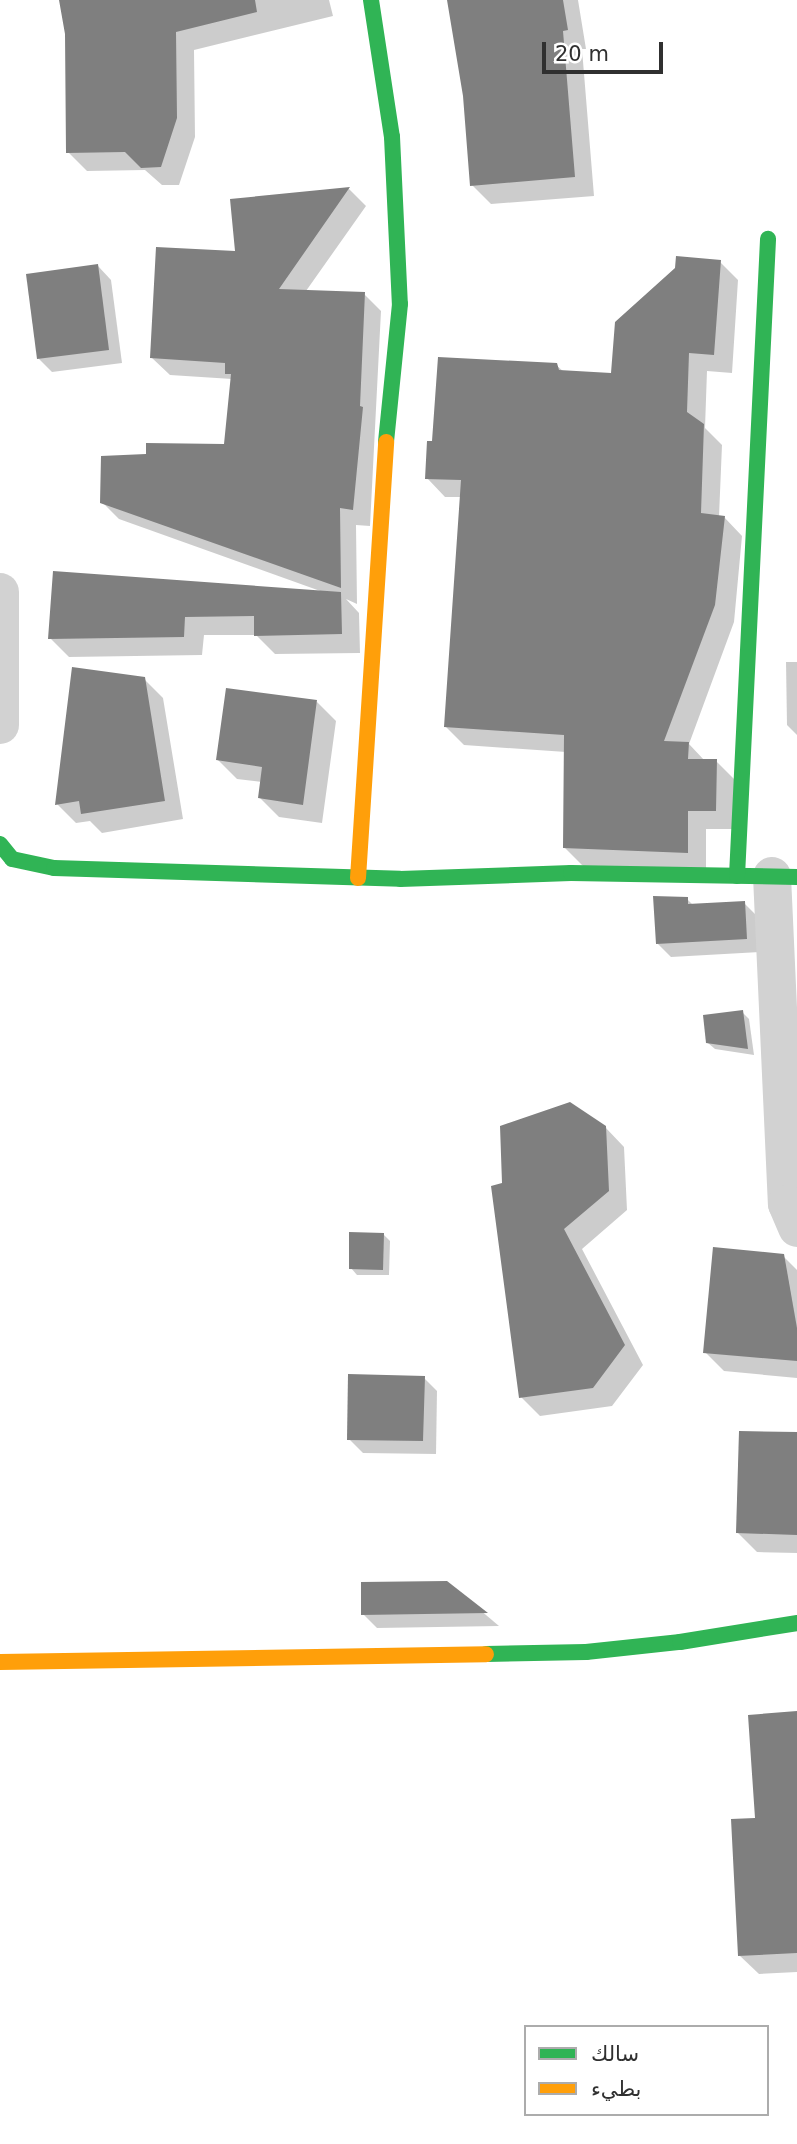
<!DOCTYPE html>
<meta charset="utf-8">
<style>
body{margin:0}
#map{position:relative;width:797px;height:2144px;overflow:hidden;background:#fff;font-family:"DejaVu Sans",Vazirmatn,sans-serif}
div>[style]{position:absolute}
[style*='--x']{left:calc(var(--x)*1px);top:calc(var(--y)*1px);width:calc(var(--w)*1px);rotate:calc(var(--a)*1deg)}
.shadow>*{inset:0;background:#0003}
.building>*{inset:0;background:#7f7f7f}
.street>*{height:38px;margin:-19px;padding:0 19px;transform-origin:19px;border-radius:19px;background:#d2d2d2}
.fast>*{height:16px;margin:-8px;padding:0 8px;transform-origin:8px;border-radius:8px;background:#30b455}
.slow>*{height:16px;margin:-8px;padding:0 8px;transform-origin:8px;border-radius:8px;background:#ff9f0a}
span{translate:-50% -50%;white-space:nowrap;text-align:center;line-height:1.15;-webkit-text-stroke:7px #fff;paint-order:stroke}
.legend{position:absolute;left:524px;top:2025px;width:245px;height:91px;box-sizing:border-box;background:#fff;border:2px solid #acacac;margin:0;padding:9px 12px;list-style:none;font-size:21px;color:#303030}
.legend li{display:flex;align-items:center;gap:14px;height:35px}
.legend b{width:35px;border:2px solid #acacac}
.scale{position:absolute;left:542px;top:42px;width:121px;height:32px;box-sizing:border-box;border:4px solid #303030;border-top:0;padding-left:9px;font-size:21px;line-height:24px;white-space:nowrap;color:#303030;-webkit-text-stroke:5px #fff;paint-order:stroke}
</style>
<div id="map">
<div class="shadow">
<div style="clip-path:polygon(61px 0,329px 0,333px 16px,194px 50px,195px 137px,179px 185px,162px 185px,145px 170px,87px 171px,68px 152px,67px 34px)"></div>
<div style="clip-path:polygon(449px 0,578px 0,586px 49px,582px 49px,594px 196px,491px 204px,472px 185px,464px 96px)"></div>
<div style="clip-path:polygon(349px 189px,366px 206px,306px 291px,364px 294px,381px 311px,370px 526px,356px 525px,357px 604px,346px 599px,359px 613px,360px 653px,275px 654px,256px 635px,204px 635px,202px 655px,69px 657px,50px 638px,323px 592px,119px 519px,102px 502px,147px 456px,225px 446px,232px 379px,170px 375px,152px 358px,237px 253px,232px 201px)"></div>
<div style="clip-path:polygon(720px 262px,738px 280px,732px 373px,707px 371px,705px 428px,722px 445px,719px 517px,724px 517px,742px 536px,734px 622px,689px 744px,705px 761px,716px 761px,735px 780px,734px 829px,706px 829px,706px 871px,583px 866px,565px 848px,566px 752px,464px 745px,446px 727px,461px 497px,445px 497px,427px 478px,434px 443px,556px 365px,564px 372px,613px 374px)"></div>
<div style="clip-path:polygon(98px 266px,111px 280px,122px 363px,52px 372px,38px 358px)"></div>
<div style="clip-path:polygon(786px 662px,797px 662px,797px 735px,787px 725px)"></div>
<div style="clip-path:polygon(144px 679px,163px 698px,183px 819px,102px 833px,90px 821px,76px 823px,57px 804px)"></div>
<div style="clip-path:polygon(317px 702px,336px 721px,322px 823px,279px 817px,260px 798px,262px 782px,237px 779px,218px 760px)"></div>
<div style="clip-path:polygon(687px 899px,694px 906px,744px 903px,758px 917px,760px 952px,671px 957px,657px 943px)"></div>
<div style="clip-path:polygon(742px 1012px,749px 1019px,754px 1055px,715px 1049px,708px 1043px)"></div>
<div style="clip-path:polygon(605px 1127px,624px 1147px,627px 1210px,582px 1249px,643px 1365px,612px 1406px,540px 1416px,521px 1397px,504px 1185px)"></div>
<div style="clip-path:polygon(383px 1234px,390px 1241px,389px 1275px,357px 1275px,351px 1268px)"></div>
<div style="clip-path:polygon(783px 1256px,797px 1270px,797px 1378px,724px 1371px,705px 1352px)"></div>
<div style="clip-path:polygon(424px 1378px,437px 1391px,436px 1454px,363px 1453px,349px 1439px)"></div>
<div style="clip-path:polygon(797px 1434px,797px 1553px,757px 1552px,738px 1533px)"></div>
<div style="clip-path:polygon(447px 1582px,499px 1626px,377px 1628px,363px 1614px)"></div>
<div style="clip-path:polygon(797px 1713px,797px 1972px,759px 1974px,739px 1955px)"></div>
</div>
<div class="building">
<div style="clip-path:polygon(59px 0,255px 0,257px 12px,176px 32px,177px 118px,161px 167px,141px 168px,125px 152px,66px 153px,65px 34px)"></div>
<div style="clip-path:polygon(447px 0,563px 0,568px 30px,563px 31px,575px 177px,470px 186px,463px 96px)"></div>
<div style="clip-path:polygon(350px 187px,279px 289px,365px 292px,360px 406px,363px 407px,353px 510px,340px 508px,341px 588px,100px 503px,101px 456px,146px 454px,146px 443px,224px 444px,231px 374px,225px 374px,225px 363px,150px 358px,156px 247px,235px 251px,230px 199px)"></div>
<div style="clip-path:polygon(676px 256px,721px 260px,714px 355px,689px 353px,687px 412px,704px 424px,701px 513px,725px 516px,715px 605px,664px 741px,689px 742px,688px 759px,717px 759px,716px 811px,688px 811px,688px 853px,563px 848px,564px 735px,444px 727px,461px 480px,425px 479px,427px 441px,432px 441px,438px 357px,557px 363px,559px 370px,611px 373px,615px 322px,675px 268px)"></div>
<div style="clip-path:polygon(98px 264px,109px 350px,37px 359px,26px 274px)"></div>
<div style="clip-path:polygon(53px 571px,341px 592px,342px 634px,254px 636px,254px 616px,185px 617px,184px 637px,48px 639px)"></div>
<div style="clip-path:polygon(72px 667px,145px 677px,165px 801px,81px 814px,79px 801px,55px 805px)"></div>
<div style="clip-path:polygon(226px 688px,317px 700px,303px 805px,258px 798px,262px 767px,216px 760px)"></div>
<div style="clip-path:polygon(653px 896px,688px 897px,688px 904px,745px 901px,747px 939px,656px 944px)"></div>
<div style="clip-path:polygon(743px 1010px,748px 1049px,706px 1043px,703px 1015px)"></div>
<div style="clip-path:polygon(570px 1102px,606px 1126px,609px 1191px,564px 1229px,625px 1345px,593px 1388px,519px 1398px,491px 1186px,502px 1183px,500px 1126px)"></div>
<div style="clip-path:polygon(349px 1232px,384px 1233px,383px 1270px,349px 1269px)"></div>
<div style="clip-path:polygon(713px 1247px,784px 1254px,797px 1328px,797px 1361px,703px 1353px)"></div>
<div style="clip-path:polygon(348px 1374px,425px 1376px,423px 1441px,347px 1440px)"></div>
<div style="clip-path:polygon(739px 1431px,797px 1432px,797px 1535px,736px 1533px)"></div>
<div style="clip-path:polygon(447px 1581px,488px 1613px,361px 1615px,361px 1582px)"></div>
<div style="clip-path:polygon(797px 1711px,797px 1953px,738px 1956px,731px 1819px,755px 1818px,748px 1715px)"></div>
</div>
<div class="street">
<div style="--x:0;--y:592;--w:133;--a:90"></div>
<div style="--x:772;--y:876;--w:328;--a:87.4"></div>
<div style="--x:787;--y:1204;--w:26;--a:67"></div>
</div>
<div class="fast">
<div style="--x:371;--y:0;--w:139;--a:81.3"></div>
<div style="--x:392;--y:137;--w:167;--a:87.3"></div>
<div style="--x:400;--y:304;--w:139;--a:95.8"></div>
<div style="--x:0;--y:844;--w:19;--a:51"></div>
<div style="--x:12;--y:859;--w:43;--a:12.1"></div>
<div style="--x:54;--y:868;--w:346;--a:1.8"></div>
<div style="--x:400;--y:879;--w:171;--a:-2"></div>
<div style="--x:571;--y:873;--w:226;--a:1"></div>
<div style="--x:737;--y:876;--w:638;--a:-87.21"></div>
<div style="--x:486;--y:1654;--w:100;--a:-1.1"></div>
<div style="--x:586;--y:1652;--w:95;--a:-6.1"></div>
<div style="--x:680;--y:1642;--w:119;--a:-9.2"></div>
</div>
<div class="slow">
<div style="--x:358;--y:878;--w:437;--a:-86.3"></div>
<div style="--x:0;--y:1662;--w:486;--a:-0.9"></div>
</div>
<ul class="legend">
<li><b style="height:9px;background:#30b455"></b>سالك</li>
<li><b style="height:9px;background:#ff9f0a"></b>بطيء</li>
</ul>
<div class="scale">20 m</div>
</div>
